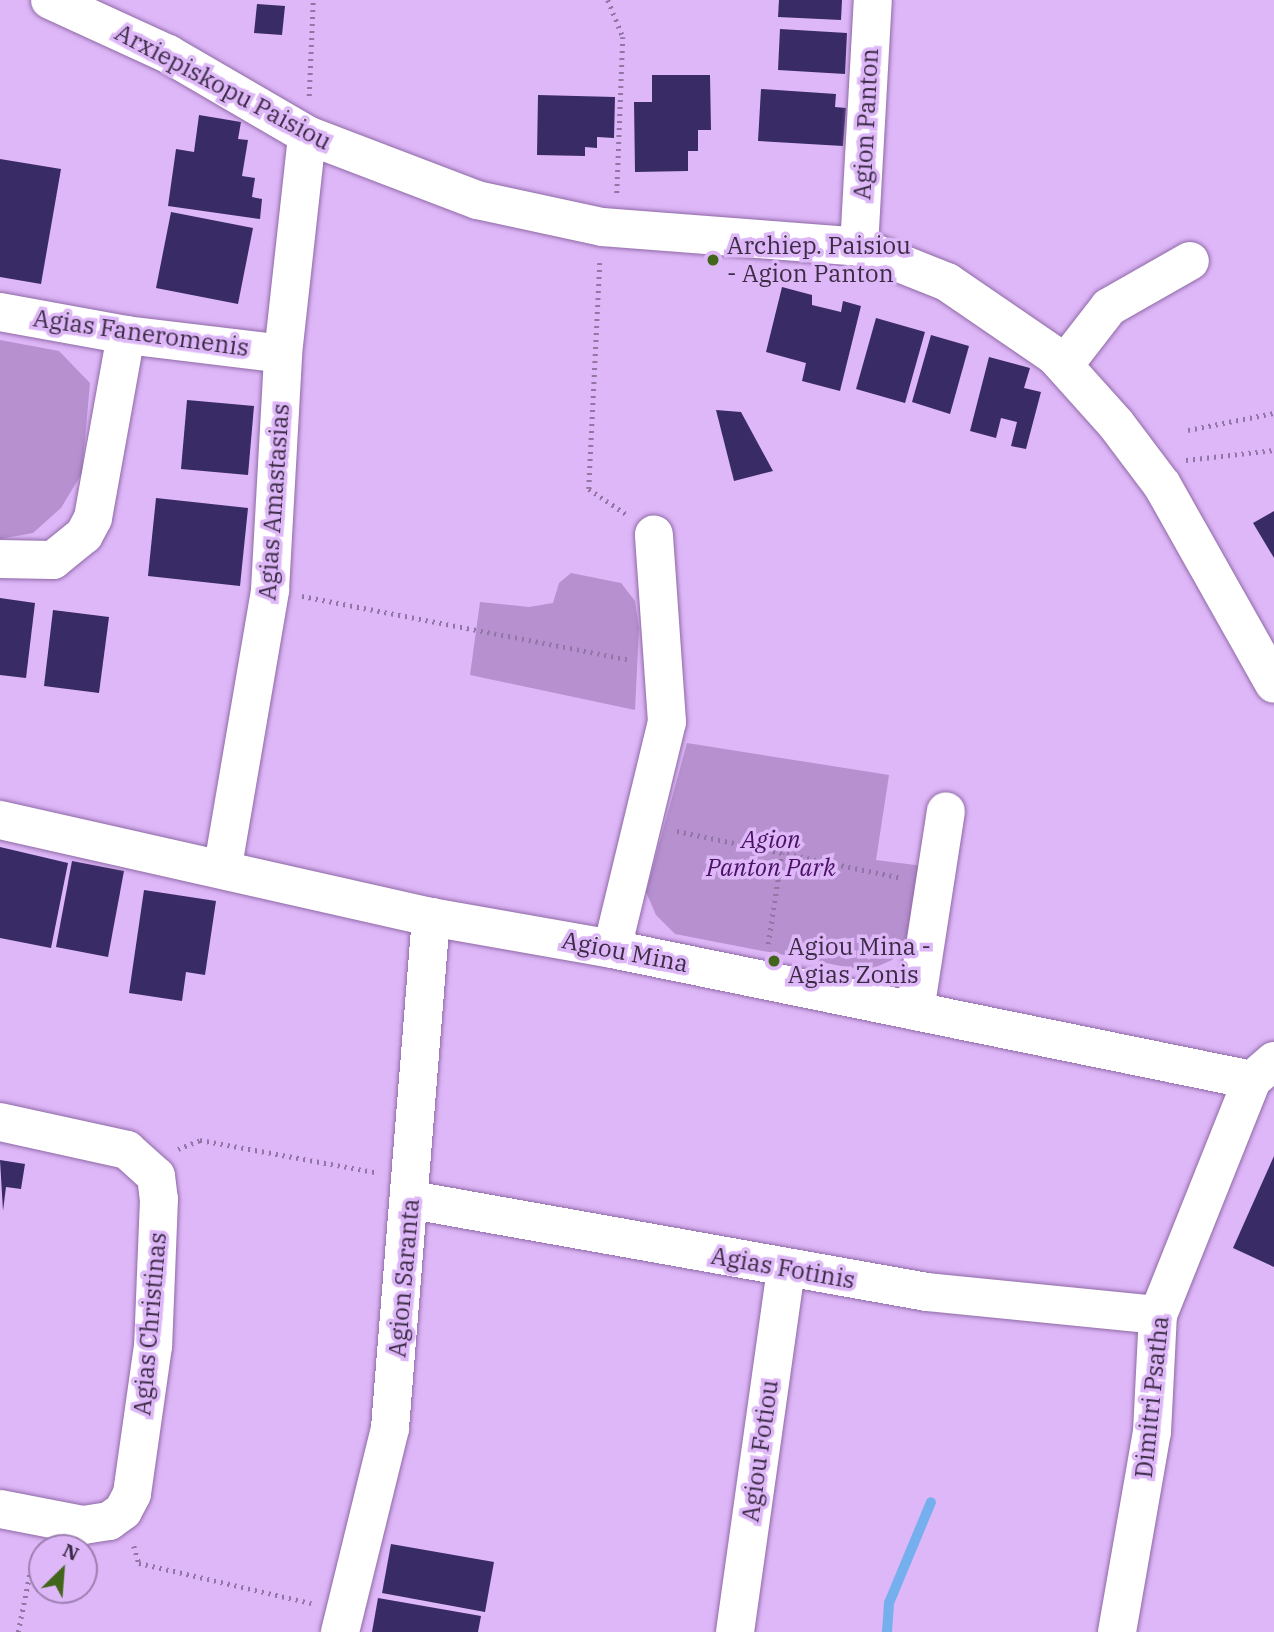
<!DOCTYPE html>
<style>
body{margin:0}
#map{position:relative;width:1274px;height:1632px;overflow:hidden;background:#deb7f8;font-family:"IBM Plex Serif",serif}
div>[style]{position:absolute}
[style*='--x']{left:calc(var(--x)*1px);top:calc(var(--y)*1px);width:calc(var(--w)*1px);rotate:calc(var(--a)*1deg)}
.green>*{inset:0;background:#b690cf}
.stream>*{height:10px;margin:-5px;padding:0 5px;transform-origin:5px;border-radius:5px;background:#75afee}
.building>*{inset:0;background:#392b65}
.path>*{height:4.5px;margin-top:-2.25px;transform-origin:0;background:repeating-linear-gradient(90deg,#9175a4 0 2px,transparent 0 7px)}
.roads{filter:drop-shadow(0 0 2px #8f6aa6) drop-shadow(0 0 2px #8f6aa6)}
.minor>*{height:38px;margin:-19px;padding:0 19px;transform-origin:19px;border-radius:19px;background:#fff}
.dots>*{width:19px;height:19px;translate:-50% -50%;box-sizing:border-box;border:4px solid #deb7f8;border-radius:50%}
span{translate:-50% -50%;white-space:nowrap;text-align:center;line-height:1.15;-webkit-text-stroke:7px #deb7f8;paint-order:stroke}
.street-label{font-size:24px;color:#3b2b45}
.poi-label{font-size:24px;color:#3b2b45}
.left{translate:0 -50%;text-align:left}
.park-label{font-size:24px;color:#4a1065;font-style:italic}
.north{position:absolute;left:28px;top:1534px;width:70px;height:70px;box-sizing:border-box;background:#deb7f8;border:2px solid #9d7fb0;border-radius:50%;rotate:25deg;font-size:19px;font-weight:700;line-height:28px;text-align:center;color:#3b2b45}
.north::after{content:'';display:block;margin:auto;width:24px;height:32px;background:#42651c;clip-path:polygon(50% 0,100% 100%,50% 72%,0 100%)}
</style>
<div id="map">
<div class="green">
<div style="clip-path:polygon(0 340px,59px 351px,90px 383px,82px 473px,61px 508px,33px 533px,0 539px)"></div>
<div style="clip-path:polygon(571px 573px,621px 583px,635px 601px,639px 628px,635px 710px,470px 675px,480px 602px,529px 607px,553px 603px,559px 583px)"></div>
<div style="clip-path:polygon(687px 743px,889px 775px,876px 860px,923px 866px,909px 941px,892px 960px,867px 971px,675px 934px,656px 915px,646px 892px)"></div>
</div>
<div class="stream">
<div style="--x:887;--y:1632;--w:29;--a:-86"></div>
<div style="--x:889;--y:1603;--w:109;--a:-67.4"></div>
</div>
<div class="building">
<div style="clip-path:polygon(779px 0,842px 0,841px 20px,778px 17px)"></div>
<div style="clip-path:polygon(257px 4px,285px 6px,282px 35px,254px 33px)"></div>
<div style="clip-path:polygon(780px 29px,847px 33px,845px 74px,778px 70px)"></div>
<div style="clip-path:polygon(652px 75px,710px 75px,711px 130px,698px 130px,698px 151px,688px 151px,688px 171px,635px 172px,634px 102px,652px 102px)"></div>
<div style="clip-path:polygon(761px 89px,836px 94px,835px 107px,846px 108px,843px 146px,758px 141px)"></div>
<div style="clip-path:polygon(538px 95px,615px 97px,614px 138px,597px 137px,597px 148px,585px 147px,585px 156px,537px 155px)"></div>
<div style="clip-path:polygon(199px 115px,241px 122px,238px 139px,248px 140px,242px 176px,255px 178px,252px 197px,262px 199px,260px 219px,168px 206px,176px 149px,194px 152px)"></div>
<div style="clip-path:polygon(0 159px,61px 169px,41px 284px,0 277px)"></div>
<div style="clip-path:polygon(171px 212px,253px 228px,238px 304px,156px 288px)"></div>
<div style="clip-path:polygon(782px 287px,812px 295px,812px 305px,841px 312px,843px 301px,861px 306px,840px 391px,802px 381px,806px 363px,766px 352px)"></div>
<div style="clip-path:polygon(876px 318px,925px 332px,905px 403px,856px 389px)"></div>
<div style="clip-path:polygon(931px 335px,969px 346px,950px 414px,912px 402px)"></div>
<div style="clip-path:polygon(989px 357px,1030px 368px,1024px 388px,1041px 392px,1026px 449px,1011px 446px,1017px 422px,1001px 418px,996px 438px,970px 431px)"></div>
<div style="clip-path:polygon(187px 400px,254px 406px,248px 475px,181px 469px)"></div>
<div style="clip-path:polygon(716px 410px,741px 412px,773px 471px,734px 481px)"></div>
<div style="clip-path:polygon(156px 498px,248px 508px,240px 586px,148px 576px)"></div>
<div style="clip-path:polygon(1274px 511px,1274px 558px,1253px 523px)"></div>
<div style="clip-path:polygon(0 598px,35px 603px,26px 678px,0 675px)"></div>
<div style="clip-path:polygon(53px 610px,109px 617px,99px 693px,44px 686px)"></div>
<div style="clip-path:polygon(0 847px,68px 863px,51px 948px,0 938px)"></div>
<div style="clip-path:polygon(72px 861px,124px 871px,108px 957px,56px 947px)"></div>
<div style="clip-path:polygon(144px 890px,216px 901px,205px 975px,186px 972px,182px 1001px,129px 993px)"></div>
<div style="clip-path:polygon(1274px 1156px,1274px 1267px,1233px 1248px)"></div>
<div style="clip-path:polygon(0 1160px,25px 1164px,21px 1189px,6px 1187px,3px 1211px)"></div>
<div style="clip-path:polygon(391px 1544px,494px 1562px,485px 1612px,382px 1593px)"></div>
<div style="clip-path:polygon(378px 1598px,481px 1616px,478px 1632px,372px 1632px)"></div>
</div>
<div class="path">
<div style="--x:608;--y:0;--w:40;--a:68"></div>
<div style="--x:623;--y:37;--w:157;--a:92.2"></div>
<div style="--x:309;--y:96;--w:96;--a:-87.6"></div>
<div style="--x:600;--y:263;--w:226;--a:92.8"></div>
<div style="--x:589;--y:489;--w:45;--a:34"></div>
<div style="--x:1188;--y:430;--w:88;--a:-11.2"></div>
<div style="--x:1186;--y:460;--w:89;--a:-6.5"></div>
<div style="--x:302;--y:596;--w:331;--a:11"></div>
<div style="--x:677;--y:831;--w:230;--a:11.8"></div>
<div style="--x:768;--y:944;--w:92;--a:-81.3"></div>
<div style="--x:178;--y:1149;--w:24;--a:-22"></div>
<div style="--x:200;--y:1140;--w:178;--a:10.4"></div>
<div style="--x:134;--y:1546;--w:18;--a:74"></div>
<div style="--x:139;--y:1563;--w:177;--a:13.1"></div>
<div style="--x:18;--y:1632;--w:82;--a:-78.7"></div>
</div>
<div class="roads">
<div class="minor">
<div style="--x:50;--y:0;--w:130;--a:24.6"></div>
<div style="--x:168;--y:54;--w:161;--a:30.2"></div>
<div style="--x:307;--y:135;--w:182;--a:20.9"></div>
<div style="--x:477;--y:200;--w:128;--a:12.2"></div>
<div style="--x:602;--y:227;--w:258;--a:4.4"></div>
<div style="--x:859;--y:247;--w:95;--a:21.7"></div>
<div style="--x:947;--y:282;--w:131;--a:34.4"></div>
<div style="--x:1055;--y:356;--w:91;--a:48.1"></div>
<div style="--x:1116;--y:424;--w:76;--a:53"></div>
<div style="--x:1162;--y:485;--w:228;--a:60.6"></div>
<div style="--x:859;--y:247;--w:247;--a:-86.8"></div>
<div style="--x:0;--y:312;--w:128;--a:10.3"></div>
<div style="--x:126;--y:335;--w:158;--a:6.9"></div>
<div style="--x:1064;--y:365;--w:73;--a:-52.2"></div>
<div style="--x:1109;--y:307;--w:93;--a:-29.6"></div>
<div style="--x:0;--y:559;--w:53;--a:1.1"></div>
<div style="--x:53;--y:560;--w:40;--a:-39"></div>
<div style="--x:84;--y:535;--w:19;--a:-62"></div>
<div style="--x:93;--y:518;--w:186;--a:-79.8"></div>
<div style="--x:0;--y:820;--w:442;--a:12.7"></div>
<div style="--x:431;--y:917;--w:184;--a:10"></div>
<div style="--x:612;--y:949;--w:653;--a:11.57"></div>
<div style="--x:223;--y:866;--w:280;--a:-80.3"></div>
<div style="--x:270;--y:590;--w:236;--a:-86.8"></div>
<div style="--x:283;--y:354;--w:220;--a:-83.7"></div>
<div style="--x:612;--y:949;--w:234;--a:-76.4"></div>
<div style="--x:667;--y:722;--w:188;--a:-94"></div>
<div style="--x:915;--y:1011;--w:202;--a:-81.2"></div>
<div style="--x:0;--y:1122;--w:130;--a:12.4"></div>
<div style="--x:127;--y:1150;--w:39;--a:42"></div>
<div style="--x:156;--y:1176;--w:23;--a:83"></div>
<div style="--x:159;--y:1199;--w:147;--a:92.3"></div>
<div style="--x:153;--y:1346;--w:149;--a:98.1"></div>
<div style="--x:132;--y:1494;--w:19;--a:118"></div>
<div style="--x:123;--y:1511;--w:17;--a:144"></div>
<div style="--x:109;--y:1521;--w:26;--a:171"></div>
<div style="--x:83;--y:1525;--w:85;--a:-169.1"></div>
<div style="--x:412;--y:1200;--w:523;--a:10.13"></div>
<div style="--x:927;--y:1292;--w:232;--a:5.7"></div>
<div style="--x:340;--y:1632;--w:210;--a:-76.2"></div>
<div style="--x:390;--y:1428;--w:513;--a:-85.41"></div>
<div style="--x:735;--y:1632;--w:367;--a:-82"></div>
<div style="--x:1117;--y:1632;--w:203;--a:-80.1"></div>
<div style="--x:1152;--y:1432;--w:117;--a:-87.1"></div>
<div style="--x:1158;--y:1315;--w:253;--a:-68.2"></div>
<div style="--x:1252;--y:1080;--w:29;--a:-41"></div>
</div>
</div>
<div class="dots">
<div style="left:713px;top:260px;background:#42651c"></div>
<div style="left:774px;top:961px;background:#42651c"></div>
</div>
<div class="street-label">
<span style="left:223px;top:87px;rotate:28deg">Arxiepiskopu Paisiou</span>
<span style="left:866px;top:124px;rotate:-87deg">Agion Panton</span>
<span style="left:141px;top:333px;rotate:8deg">Agias Faneromenis</span>
<span style="left:274px;top:502px;rotate:-86deg">Agias Amastasias</span>
<span style="left:625px;top:952px;rotate:11deg">Agiou Mina</span>
<span style="left:783px;top:1268px;rotate:10deg">Agias Fotinis</span>
<span style="left:404px;top:1278px;rotate:-85deg">Agion Saranta</span>
<span style="left:150px;top:1324px;rotate:-85deg">Agias Christinas</span>
<span style="left:1152px;top:1397px;rotate:-84deg">Dimitri Psatha</span>
<span style="left:760px;top:1451px;rotate:-82deg">Agiou Fotiou</span>
</div>
<div class="poi-label">
<span class="left" style="left:727px;top:260px">Archiep. Paisiou<br>- Agion Panton</span>
<span class="left" style="left:788px;top:961px">Agiou Mina -<br>Agias Zonis</span>
</div>
<div class="park-label">
<span style="left:771px;top:854px">Agion<br>Panton Park</span>
</div>
<div class="north">N</div>
</div>
